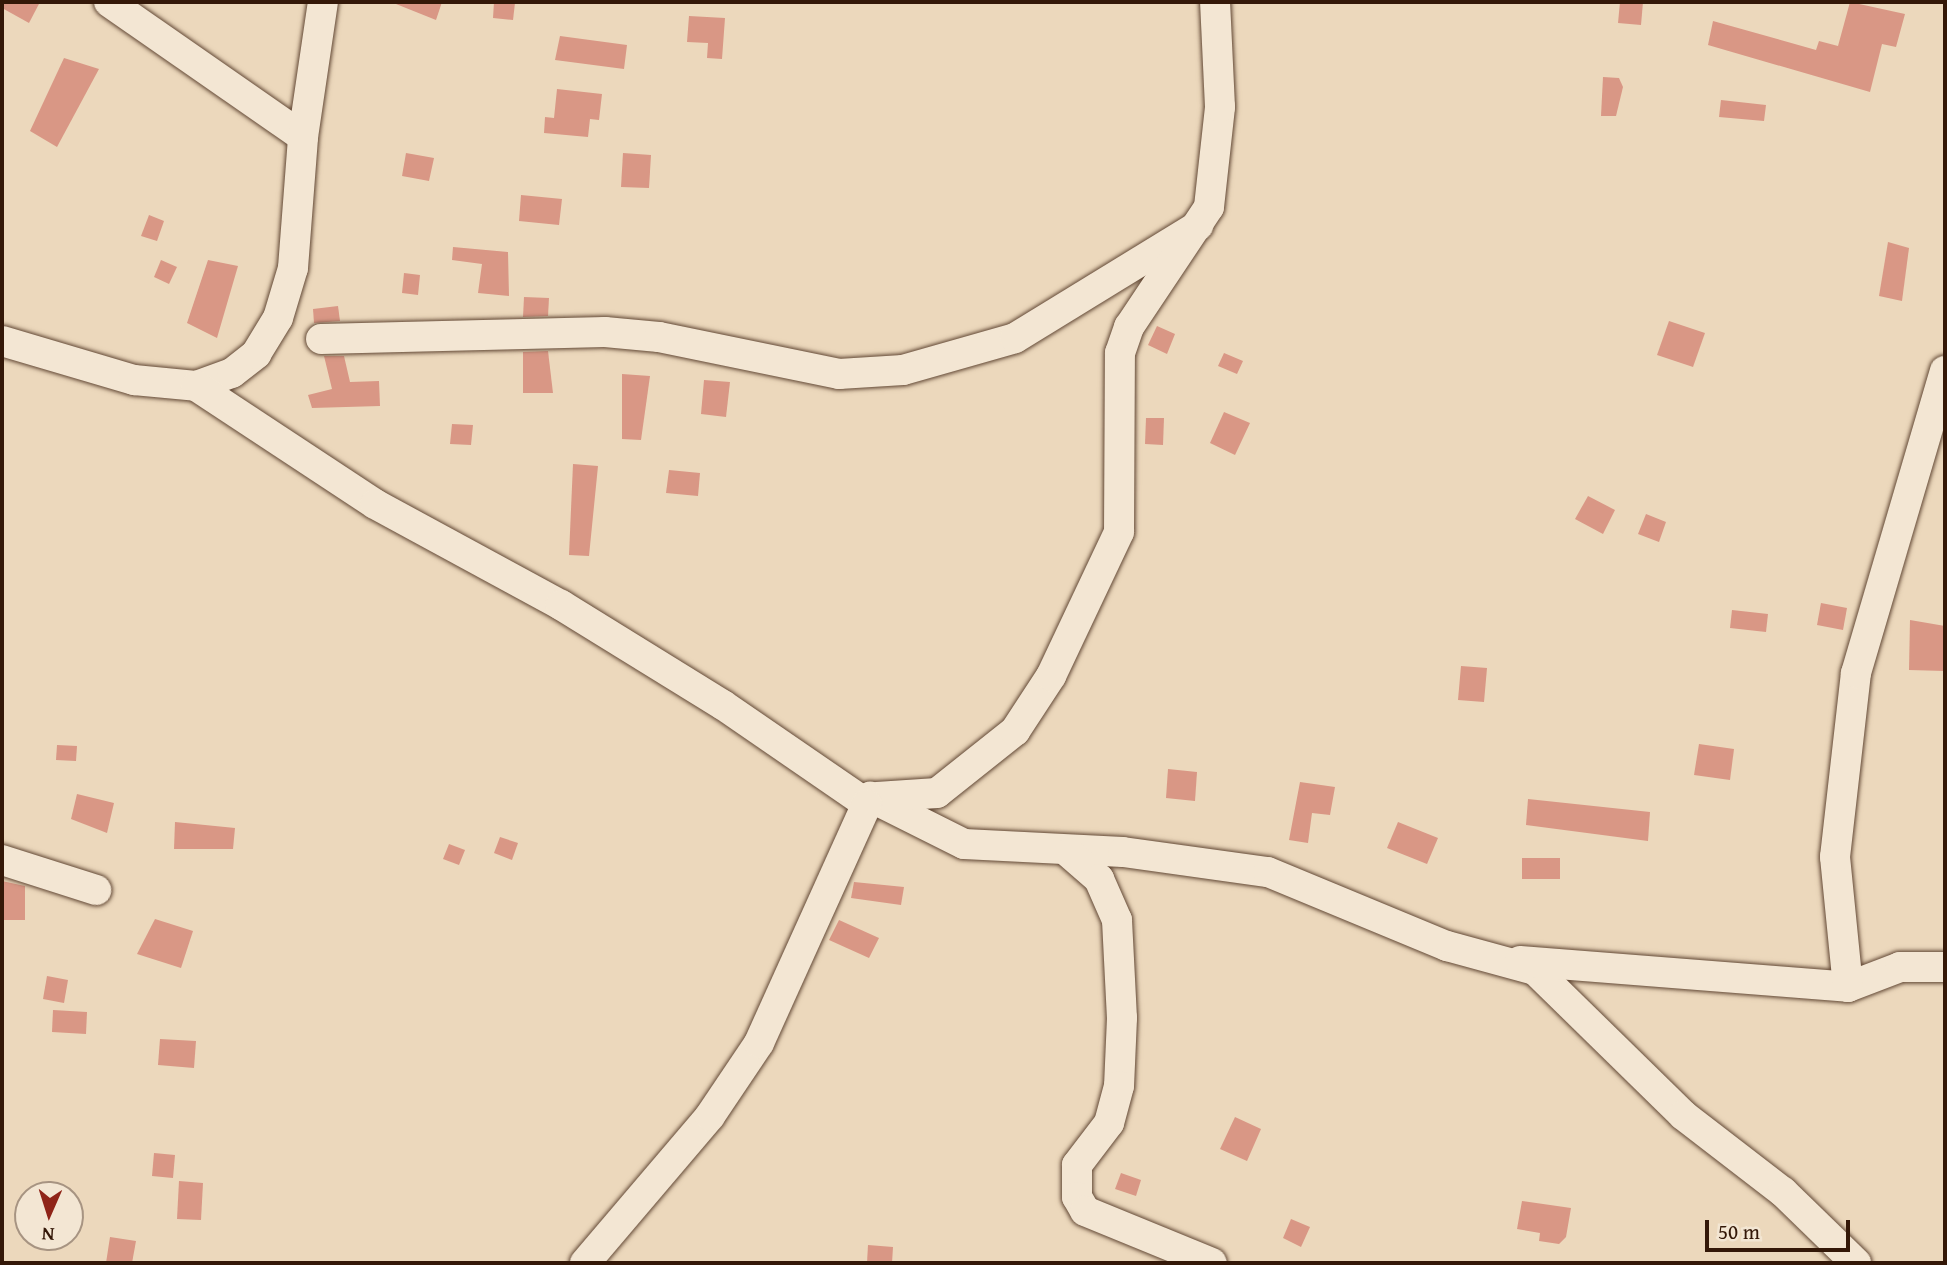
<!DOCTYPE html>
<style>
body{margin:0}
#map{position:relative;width:1947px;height:1265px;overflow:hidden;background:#ecd8bc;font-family:"Gentium Book Plus",serif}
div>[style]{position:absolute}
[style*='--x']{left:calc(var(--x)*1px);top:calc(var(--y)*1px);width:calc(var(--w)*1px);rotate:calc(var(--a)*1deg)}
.building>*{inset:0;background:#d99785}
.roads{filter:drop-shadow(0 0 2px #624835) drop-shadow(0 0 2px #624835)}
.minor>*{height:30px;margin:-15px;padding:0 15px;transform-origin:15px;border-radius:15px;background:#f3e6d3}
span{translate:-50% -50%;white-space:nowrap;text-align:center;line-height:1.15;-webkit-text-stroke:5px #f3e6d3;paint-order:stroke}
.frame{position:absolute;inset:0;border:4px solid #341808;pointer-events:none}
.north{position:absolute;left:14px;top:1181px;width:70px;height:70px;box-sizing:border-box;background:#f3e6d3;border:2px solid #a79482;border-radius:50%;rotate:183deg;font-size:19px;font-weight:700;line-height:28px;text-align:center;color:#341808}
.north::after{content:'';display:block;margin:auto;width:24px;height:32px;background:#8f2418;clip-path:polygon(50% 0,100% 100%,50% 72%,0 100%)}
.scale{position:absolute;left:1705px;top:1220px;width:145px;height:32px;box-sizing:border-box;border:4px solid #341808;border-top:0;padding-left:9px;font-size:21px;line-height:24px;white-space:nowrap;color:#341808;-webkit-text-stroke:5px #f3e6d3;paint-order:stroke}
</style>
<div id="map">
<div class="building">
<div style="clip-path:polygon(2px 2px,40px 2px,29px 23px,2px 8px)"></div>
<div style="clip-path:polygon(391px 2px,442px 2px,436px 20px)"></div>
<div style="clip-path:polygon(494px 2px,515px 3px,513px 20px,493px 18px)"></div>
<div style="clip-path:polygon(1620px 2px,1643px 2px,1641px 25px,1618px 23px)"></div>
<div style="clip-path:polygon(1850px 2px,1905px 14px,1896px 47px,1882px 44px,1870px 92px,1708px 45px,1713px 21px,1816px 50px,1819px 41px,1838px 46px)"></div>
<div style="clip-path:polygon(689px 16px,725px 18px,722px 59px,707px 58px,708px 43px,687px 42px)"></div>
<div style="clip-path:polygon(560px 36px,627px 45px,624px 69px,555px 60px)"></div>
<div style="clip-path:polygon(64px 58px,99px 69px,57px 147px,30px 131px)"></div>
<div style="clip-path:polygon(1603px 77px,1619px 78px,1623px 87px,1616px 116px,1601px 116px)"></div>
<div style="clip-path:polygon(557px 89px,602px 94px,599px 120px,590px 119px,588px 137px,544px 133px,545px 117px,554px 118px)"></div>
<div style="clip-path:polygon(1721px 100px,1766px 105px,1764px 121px,1719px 117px)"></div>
<div style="clip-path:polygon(406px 153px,434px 158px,429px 181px,402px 176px)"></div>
<div style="clip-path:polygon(623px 153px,651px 155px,649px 188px,621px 187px)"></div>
<div style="clip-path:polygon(521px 195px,562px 199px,559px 225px,519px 221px)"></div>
<div style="clip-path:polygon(149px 215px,164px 221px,157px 241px,141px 236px)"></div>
<div style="clip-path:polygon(1888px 242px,1909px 248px,1902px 301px,1879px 296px)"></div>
<div style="clip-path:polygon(453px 247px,508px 252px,509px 296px,478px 293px,482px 264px,452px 260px)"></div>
<div style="clip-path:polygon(161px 260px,177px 267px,169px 284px,154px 277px)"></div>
<div style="clip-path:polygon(208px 260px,238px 266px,217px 338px,187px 323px)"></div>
<div style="clip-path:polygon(404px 273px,420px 275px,418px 295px,402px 293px)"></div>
<div style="clip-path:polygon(524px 297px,549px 298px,548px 316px,523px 317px)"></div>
<div style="clip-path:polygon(338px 306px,340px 321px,314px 323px,313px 309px)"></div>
<div style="clip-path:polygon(1669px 321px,1705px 333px,1693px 367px,1657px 355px)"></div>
<div style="clip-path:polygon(1157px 326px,1175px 334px,1167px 354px,1148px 345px)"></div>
<div style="clip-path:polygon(548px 351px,553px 393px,523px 393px,523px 352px)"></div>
<div style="clip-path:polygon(1224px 353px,1243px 361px,1237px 374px,1218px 366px)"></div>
<div style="clip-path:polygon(324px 356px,344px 356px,350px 382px,379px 381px,380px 406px,312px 408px,308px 395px,332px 389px)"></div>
<div style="clip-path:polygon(622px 374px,650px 376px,641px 440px,622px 439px)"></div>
<div style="clip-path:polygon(704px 380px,730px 382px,726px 417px,701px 414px)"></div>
<div style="clip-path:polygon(1224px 412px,1250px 423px,1235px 455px,1210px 443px)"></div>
<div style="clip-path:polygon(1146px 418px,1164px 418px,1163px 445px,1145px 444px)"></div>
<div style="clip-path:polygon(452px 424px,473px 425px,471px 445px,450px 444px)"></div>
<div style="clip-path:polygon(573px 464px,598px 466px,589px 556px,569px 555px)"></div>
<div style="clip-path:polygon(669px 470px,700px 473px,698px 496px,666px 493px)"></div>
<div style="clip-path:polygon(1588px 496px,1615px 510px,1603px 534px,1575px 519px)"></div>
<div style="clip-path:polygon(1646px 514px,1666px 522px,1659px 542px,1638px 534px)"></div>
<div style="clip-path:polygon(1821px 603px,1847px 608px,1843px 630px,1817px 625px)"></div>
<div style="clip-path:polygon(1732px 610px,1768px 614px,1766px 632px,1730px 628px)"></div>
<div style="clip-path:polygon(1910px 620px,1945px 626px,1945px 671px,1909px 670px)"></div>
<div style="clip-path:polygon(1461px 666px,1487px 668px,1484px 702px,1458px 700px)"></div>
<div style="clip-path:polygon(1699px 744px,1734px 749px,1730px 780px,1694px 775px)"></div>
<div style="clip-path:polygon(57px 745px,77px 746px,76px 761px,56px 760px)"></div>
<div style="clip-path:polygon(1168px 769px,1197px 772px,1195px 801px,1166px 798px)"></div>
<div style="clip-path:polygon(1300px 782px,1335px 787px,1330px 815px,1312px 813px,1308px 843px,1289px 840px)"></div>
<div style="clip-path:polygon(77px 794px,114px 803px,107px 833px,71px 819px)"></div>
<div style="clip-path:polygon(1528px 799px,1650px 812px,1648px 841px,1526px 825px)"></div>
<div style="clip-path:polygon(175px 822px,235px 828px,233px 849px,174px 849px)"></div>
<div style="clip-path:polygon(1398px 822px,1438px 838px,1427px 864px,1387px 848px)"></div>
<div style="clip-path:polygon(500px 837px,518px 843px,512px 860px,494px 853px)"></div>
<div style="clip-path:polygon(449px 844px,465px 850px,459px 865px,443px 859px)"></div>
<div style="clip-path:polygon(1522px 858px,1560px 858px,1560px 879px,1522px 879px)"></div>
<div style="clip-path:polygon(2px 881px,25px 886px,25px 920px,2px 920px)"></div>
<div style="clip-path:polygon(854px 882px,904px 887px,901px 905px,851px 898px)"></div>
<div style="clip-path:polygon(155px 919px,193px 931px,181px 968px,137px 954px)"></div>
<div style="clip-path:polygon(839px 920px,879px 938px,869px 958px,829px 940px)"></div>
<div style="clip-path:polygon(47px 976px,68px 980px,64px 1003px,43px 999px)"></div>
<div style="clip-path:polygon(53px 1010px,87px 1012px,86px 1034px,52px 1032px)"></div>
<div style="clip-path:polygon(160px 1039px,196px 1041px,194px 1068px,158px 1065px)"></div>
<div style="clip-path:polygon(1235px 1117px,1261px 1129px,1247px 1161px,1220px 1149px)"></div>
<div style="clip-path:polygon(154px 1153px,175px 1155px,173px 1178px,152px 1176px)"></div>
<div style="clip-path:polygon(1121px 1173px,1141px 1180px,1136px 1196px,1115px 1189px)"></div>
<div style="clip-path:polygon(179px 1181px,203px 1183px,201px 1220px,177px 1219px)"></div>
<div style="clip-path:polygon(1522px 1201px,1571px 1208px,1566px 1237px,1559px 1244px,1539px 1241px,1540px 1233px,1517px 1229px)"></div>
<div style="clip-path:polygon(1291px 1219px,1310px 1227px,1301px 1247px,1283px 1238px)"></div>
<div style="clip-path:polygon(110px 1237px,136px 1241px,132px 1263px,106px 1263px)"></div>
<div style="clip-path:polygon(868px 1245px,893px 1247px,892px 1263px,867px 1263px)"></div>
</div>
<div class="roads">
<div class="minor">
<div style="--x:109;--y:2;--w:236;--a:34.8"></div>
<div style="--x:321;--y:339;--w:284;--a:-1.4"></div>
<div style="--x:605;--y:332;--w:54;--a:5.3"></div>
<div style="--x:659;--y:337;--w:184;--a:11.6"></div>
<div style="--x:839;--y:374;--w:64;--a:-3.6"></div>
<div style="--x:903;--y:370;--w:116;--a:-15.9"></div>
<div style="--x:1015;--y:338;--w:215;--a:-31.5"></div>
<div style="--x:2;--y:341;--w:138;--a:16.5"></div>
<div style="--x:134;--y:380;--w:62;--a:5.5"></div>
<div style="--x:196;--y:386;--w:38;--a:-20"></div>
<div style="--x:232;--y:373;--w:31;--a:-38"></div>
<div style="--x:256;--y:354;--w:42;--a:-58.6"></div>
<div style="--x:278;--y:318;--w:52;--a:-73.3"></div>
<div style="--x:293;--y:268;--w:131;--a:-85.6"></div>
<div style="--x:303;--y:137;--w:136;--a:-81.6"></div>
<div style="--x:196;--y:386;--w:214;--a:33.4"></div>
<div style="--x:375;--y:504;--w:212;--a:28.5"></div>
<div style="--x:561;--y:605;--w:190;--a:31.7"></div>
<div style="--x:723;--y:705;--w:175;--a:34.5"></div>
<div style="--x:867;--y:804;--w:8;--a:-67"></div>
<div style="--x:870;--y:797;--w:105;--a:26.6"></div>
<div style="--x:964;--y:844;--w:159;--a:2.9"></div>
<div style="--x:1123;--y:852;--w:146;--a:7.9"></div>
<div style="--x:1268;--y:872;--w:194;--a:22.5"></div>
<div style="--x:1447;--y:946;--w:91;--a:15.3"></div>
<div style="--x:1535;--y:970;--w:207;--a:44.4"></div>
<div style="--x:1683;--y:1115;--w:126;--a:37.6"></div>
<div style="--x:1783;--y:1192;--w:102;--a:44.2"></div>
<div style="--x:877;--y:797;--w:60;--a:-3.8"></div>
<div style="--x:937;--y:793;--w:100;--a:-38.5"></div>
<div style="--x:1015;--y:731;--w:66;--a:-56.8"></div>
<div style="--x:1051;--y:676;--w:159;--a:-64.7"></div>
<div style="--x:1119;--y:532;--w:179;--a:-89.7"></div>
<div style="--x:1120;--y:353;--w:28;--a:-71"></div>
<div style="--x:1129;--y:327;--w:144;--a:-56.3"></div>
<div style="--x:1209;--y:207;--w:101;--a:-83.7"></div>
<div style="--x:1220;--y:107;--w:105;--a:-92.7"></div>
<div style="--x:1069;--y:853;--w:40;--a:41"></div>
<div style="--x:1099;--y:879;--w:45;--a:66.3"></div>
<div style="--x:1117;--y:920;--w:98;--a:87.1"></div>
<div style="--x:1122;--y:1018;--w:68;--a:92.5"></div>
<div style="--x:1119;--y:1086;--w:38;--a:105"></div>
<div style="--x:1109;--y:1123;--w:53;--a:127.3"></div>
<div style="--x:1077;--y:1165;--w:32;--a:90"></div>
<div style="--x:1077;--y:1197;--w:16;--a:60"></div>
<div style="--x:1085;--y:1211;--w:137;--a:22.3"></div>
<div style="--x:2;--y:860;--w:99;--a:17.7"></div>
<div style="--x:1520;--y:961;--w:329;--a:4.5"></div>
<div style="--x:1848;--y:987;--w:56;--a:-21"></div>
<div style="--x:1900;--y:967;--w:45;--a:0"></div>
<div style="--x:1848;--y:987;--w:131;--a:-95.7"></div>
<div style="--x:1835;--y:857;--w:185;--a:-83.5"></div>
<div style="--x:1856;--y:673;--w:315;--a:-73.6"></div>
<div style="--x:585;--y:1263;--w:193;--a:-49.6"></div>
<div style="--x:710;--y:1116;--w:88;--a:-56.1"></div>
<div style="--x:759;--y:1043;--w:262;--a:-65.7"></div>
</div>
</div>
<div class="frame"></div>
<div class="north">N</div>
<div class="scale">50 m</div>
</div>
